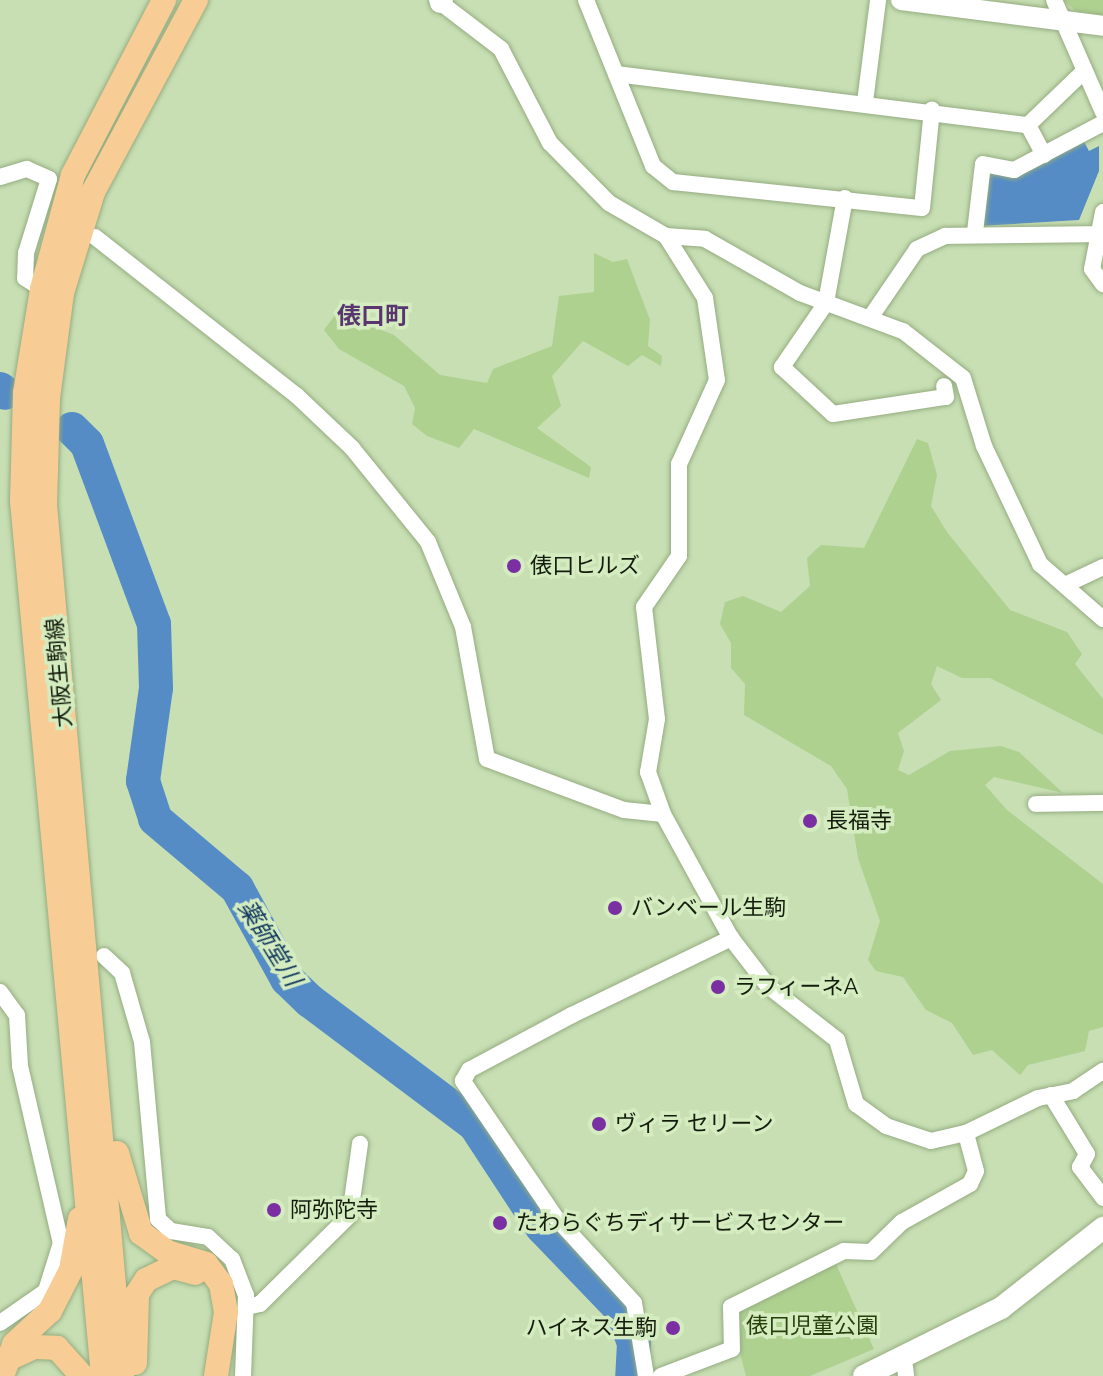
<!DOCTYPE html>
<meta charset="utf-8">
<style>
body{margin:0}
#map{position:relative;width:1103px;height:1376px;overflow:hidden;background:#c7dfb3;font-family:Raleway,"Noto Sans JP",sans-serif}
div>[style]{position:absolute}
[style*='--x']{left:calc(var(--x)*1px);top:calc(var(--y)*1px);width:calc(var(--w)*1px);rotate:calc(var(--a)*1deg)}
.green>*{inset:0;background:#aed190}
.water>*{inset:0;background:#558cc6}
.river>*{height:34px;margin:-17px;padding:0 17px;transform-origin:17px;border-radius:17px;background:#558cc6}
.roads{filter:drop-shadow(0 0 2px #95ac81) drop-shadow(0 0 2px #95ac81)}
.minor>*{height:16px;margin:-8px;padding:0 8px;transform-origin:8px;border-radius:8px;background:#fff}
.tertiary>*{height:20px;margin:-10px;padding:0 10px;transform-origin:10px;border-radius:10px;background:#fff}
.secondary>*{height:22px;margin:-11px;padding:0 11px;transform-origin:11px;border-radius:11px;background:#fff}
.primary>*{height:24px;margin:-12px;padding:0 12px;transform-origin:12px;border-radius:12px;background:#f7cd95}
.dots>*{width:22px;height:22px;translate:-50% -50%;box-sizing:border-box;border:4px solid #d4ecc0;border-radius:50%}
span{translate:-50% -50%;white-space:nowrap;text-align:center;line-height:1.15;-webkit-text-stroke:7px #d4ecc0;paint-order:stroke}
.poi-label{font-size:22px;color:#131c0c}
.left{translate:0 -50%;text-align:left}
.right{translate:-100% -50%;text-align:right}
.street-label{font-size:22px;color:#131c0c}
.park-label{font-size:22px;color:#273f0a}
.neighbourhood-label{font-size:24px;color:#59366f;font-weight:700}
.water-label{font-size:24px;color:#0f375e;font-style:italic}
</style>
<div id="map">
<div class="green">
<div style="clip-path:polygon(1063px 0,1103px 0,1103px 15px,1076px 11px)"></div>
<div style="clip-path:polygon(594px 253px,613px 262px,627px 259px,650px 320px,648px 346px,662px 356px,661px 366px,642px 355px,628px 366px,583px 341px,552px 376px,561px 406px,537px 428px,591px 467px,589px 478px,474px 429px,459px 448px,427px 436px,412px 424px,415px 408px,404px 386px,339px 349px,324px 330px,335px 315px,354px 319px,394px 335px,440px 375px,487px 383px,493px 369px,552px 346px,559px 296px,594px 292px)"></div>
<div style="clip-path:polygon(917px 439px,928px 443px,937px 475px,931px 506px,947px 532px,1010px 610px,1067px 632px,1082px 654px,1075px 664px,1103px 699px,1103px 735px,990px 678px,962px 678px,937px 666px,931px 684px,941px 700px,898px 733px,904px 751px,898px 770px,909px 775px,950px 751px,1001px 746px,1019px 752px,1063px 793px,994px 777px,985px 785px,1007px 810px,1103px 884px,1103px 1027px,1089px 1031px,1085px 1051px,1028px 1065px,1020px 1075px,992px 1050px,973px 1055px,952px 1023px,926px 1010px,903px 977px,876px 971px,868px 960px,880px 921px,858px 858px,847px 789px,831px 766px,744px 715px,745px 684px,731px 668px,731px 643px,720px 624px,725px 602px,743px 596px,781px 612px,810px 586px,807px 558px,821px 545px,864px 548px)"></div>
<div style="clip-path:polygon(836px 1264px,874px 1349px,810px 1376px,746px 1376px,730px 1315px)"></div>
</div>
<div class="water">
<div style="clip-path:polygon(1082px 138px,1089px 151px,1099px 146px,1099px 171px,1079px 220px,979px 226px,986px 171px,1012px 175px)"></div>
</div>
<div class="river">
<div style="--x:0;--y:389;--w:6;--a:39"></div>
<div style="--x:72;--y:429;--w:21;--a:45"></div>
<div style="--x:87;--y:444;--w:192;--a:69.6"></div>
<div style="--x:154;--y:624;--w:64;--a:88.2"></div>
<div style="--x:156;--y:688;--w:94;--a:98"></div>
<div style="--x:143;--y:781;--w:40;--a:72"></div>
<div style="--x:155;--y:819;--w:107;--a:40.1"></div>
<div style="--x:237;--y:888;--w:104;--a:61.2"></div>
<div style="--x:287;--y:979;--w:32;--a:44"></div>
<div style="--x:310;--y:1001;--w:206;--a:36.9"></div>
<div style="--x:475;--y:1125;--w:122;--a:56.7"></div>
<div style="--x:542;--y:1227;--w:114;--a:46.1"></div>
<div style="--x:621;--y:1309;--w:36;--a:69"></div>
<div style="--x:634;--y:1343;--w:33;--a:93"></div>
</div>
<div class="roads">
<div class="minor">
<div style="--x:437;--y:0;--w:81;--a:37.4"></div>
<div style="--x:501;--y:49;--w:106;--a:62.5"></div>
<div style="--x:550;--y:143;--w:84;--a:45.5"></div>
<div style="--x:609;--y:203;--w:66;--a:30.1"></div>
<div style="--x:666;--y:236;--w:39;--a:4"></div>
<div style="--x:705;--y:239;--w:109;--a:29.6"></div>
<div style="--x:800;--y:293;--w:110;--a:20.3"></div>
<div style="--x:903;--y:331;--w:76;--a:38.1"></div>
<div style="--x:963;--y:378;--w:71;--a:72.8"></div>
<div style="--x:984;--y:446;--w:131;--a:64.6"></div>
<div style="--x:1040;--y:564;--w:84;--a:41.1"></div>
<div style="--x:586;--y:0;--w:179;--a:68"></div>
<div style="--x:653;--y:166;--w:26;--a:39"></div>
<div style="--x:673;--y:182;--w:250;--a:6"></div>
<div style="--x:922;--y:208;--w:99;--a:-84.2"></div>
<div style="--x:1054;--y:0;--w:122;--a:66.4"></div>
<div style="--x:616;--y:74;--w:415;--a:7.1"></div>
<div style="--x:1028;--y:125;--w:75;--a:-43.9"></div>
<div style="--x:865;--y:102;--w:103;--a:-82.7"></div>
<div style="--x:1028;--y:125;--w:34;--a:62"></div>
<div style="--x:0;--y:177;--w:28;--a:-17"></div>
<div style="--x:27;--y:169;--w:24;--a:24"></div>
<div style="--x:49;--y:179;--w:77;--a:107.3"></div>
<div style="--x:26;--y:253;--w:25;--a:92"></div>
<div style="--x:25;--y:278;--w:20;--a:33"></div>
<div style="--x:845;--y:198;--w:107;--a:100.3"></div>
<div style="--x:826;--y:303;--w:78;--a:124.5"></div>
<div style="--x:782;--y:367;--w:69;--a:42.7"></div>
<div style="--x:833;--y:414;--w:114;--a:-8.6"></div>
<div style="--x:946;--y:397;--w:11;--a:-100"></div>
<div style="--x:1103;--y:212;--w:58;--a:100.9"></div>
<div style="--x:1092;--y:269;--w:19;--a:54"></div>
<div style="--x:975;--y:232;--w:68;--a:-83.3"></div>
<div style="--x:983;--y:164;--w:32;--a:11"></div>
<div style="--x:1014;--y:170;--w:101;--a:-27.8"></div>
<div style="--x:666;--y:236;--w:73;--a:57.8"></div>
<div style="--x:705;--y:298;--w:83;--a:81.7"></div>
<div style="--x:717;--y:380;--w:92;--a:114.3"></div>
<div style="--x:679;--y:464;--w:92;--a:90"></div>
<div style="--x:679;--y:556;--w:62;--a:124.5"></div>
<div style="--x:644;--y:607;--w:113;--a:83.4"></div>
<div style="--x:657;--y:719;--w:54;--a:99.6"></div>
<div style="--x:648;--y:772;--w:45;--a:70.3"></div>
<div style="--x:663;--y:814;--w:141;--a:61.3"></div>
<div style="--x:731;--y:938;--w:61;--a:52.4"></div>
<div style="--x:768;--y:986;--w:88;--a:38"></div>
<div style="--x:837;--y:1040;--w:67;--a:73.5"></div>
<div style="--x:856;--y:1104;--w:37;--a:36"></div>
<div style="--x:886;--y:1126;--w:47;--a:18.4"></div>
<div style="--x:931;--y:1141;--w:36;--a:-13"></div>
<div style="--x:966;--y:1133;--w:80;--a:-25.9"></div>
<div style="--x:1038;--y:1098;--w:36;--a:-11"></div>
<div style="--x:1073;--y:1091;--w:36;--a:-34"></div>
<div style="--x:95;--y:237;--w:256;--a:38.2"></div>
<div style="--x:296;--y:395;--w:77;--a:43.4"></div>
<div style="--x:352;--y:448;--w:121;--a:51"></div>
<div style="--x:428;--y:542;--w:92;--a:67.6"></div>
<div style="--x:463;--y:627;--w:134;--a:79.7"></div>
<div style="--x:487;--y:759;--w:146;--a:20.4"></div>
<div style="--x:624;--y:810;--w:39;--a:6"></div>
<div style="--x:870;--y:318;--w:83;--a:-55.7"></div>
<div style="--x:917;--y:249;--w:31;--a:-25"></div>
<div style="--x:945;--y:236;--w:155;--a:-0.7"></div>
<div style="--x:1065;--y:585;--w:42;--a:-25.3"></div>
<div style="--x:1036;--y:804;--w:67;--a:-0.9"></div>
<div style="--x:104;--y:956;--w:25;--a:43"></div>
<div style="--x:122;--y:973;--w:72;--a:73.8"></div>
<div style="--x:142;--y:1042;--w:178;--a:84.8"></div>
<div style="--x:158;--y:1219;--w:18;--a:43"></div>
<div style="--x:171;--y:1231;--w:37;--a:9"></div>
<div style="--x:208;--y:1237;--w:33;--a:43"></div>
<div style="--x:232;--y:1259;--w:39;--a:69"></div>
<div style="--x:246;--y:1295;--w:81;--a:92.1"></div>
<div style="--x:0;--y:992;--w:29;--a:54"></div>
<div style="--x:17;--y:1015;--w:51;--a:86.6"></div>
<div style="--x:20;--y:1066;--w:182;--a:77"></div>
<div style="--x:61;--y:1243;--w:50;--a:107.4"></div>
<div style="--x:46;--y:1291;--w:56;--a:145.2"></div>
<div style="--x:1051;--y:1095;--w:69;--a:58.6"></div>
<div style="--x:1087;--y:1154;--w:15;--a:118"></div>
<div style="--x:1080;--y:1167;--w:39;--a:53"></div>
<div style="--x:247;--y:1307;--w:13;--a:-13"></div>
<div style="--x:260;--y:1304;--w:127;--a:-44.7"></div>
<div style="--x:350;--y:1215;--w:72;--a:-82"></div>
<div style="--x:904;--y:1359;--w:17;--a:83"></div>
<div style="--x:646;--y:1376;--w:74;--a:-99.3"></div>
<div style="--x:634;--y:1303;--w:115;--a:-132.5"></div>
<div style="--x:556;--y:1218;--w:166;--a:-124.2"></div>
<div style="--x:463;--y:1081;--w:13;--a:-61"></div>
<div style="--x:469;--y:1070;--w:117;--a:-28.1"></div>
<div style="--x:572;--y:1015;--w:177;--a:-25.8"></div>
<div style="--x:661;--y:1376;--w:76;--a:-20.8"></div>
<div style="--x:732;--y:1349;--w:42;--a:-91.4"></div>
<div style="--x:731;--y:1307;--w:126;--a:-26.4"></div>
<div style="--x:844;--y:1251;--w:27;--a:2"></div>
<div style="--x:871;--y:1252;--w:43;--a:-44.1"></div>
<div style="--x:902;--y:1222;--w:78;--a:-29.2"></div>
<div style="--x:970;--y:1184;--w:14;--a:-65"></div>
<div style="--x:976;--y:1171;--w:39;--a:-105"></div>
</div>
<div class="tertiary">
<div style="--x:901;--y:0;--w:204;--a:7.3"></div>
<div style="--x:440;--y:3;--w:4;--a:-45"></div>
</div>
<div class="secondary">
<div style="--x:864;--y:1376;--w:153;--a:-26.4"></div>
<div style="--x:1001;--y:1308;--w:130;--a:-38.1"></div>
</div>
<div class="primary">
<div style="--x:117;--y:1153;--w:84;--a:73.3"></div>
<div style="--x:141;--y:1233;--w:32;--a:36"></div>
<div style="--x:167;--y:1252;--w:41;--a:17.1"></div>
<div style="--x:206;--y:1264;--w:25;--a:53"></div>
<div style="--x:221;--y:1284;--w:28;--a:80"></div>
<div style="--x:226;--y:1312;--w:65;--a:98.9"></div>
<div style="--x:6;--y:1360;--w:31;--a:-25"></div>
<div style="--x:34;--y:1347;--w:23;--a:2"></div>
<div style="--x:57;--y:1348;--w:38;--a:48"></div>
<div style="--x:135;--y:1363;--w:69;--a:-88.3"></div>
<div style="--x:137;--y:1294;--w:17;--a:-57"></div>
<div style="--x:146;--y:1280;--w:30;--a:-26"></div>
<div style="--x:173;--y:1267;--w:23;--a:15"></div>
<div style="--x:2;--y:1376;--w:34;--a:-69"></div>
<div style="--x:14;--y:1344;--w:49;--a:-42.5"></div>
<div style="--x:50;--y:1311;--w:46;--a:-62.9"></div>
<div style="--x:71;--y:1270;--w:52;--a:-80"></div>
<div style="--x:103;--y:1376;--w:879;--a:-95.29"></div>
<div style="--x:22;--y:501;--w:108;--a:-88.4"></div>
<div style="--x:25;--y:393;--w:105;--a:-80.7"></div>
<div style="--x:42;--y:289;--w:118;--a:-74.8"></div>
<div style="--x:73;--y:175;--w:197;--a:-62.5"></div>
<div style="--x:122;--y:1376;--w:874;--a:-95.05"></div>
<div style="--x:45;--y:505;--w:107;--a:-88.4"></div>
<div style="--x:48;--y:398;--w:106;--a:-82.4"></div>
<div style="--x:62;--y:293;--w:106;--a:-72.9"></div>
<div style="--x:93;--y:192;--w:218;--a:-61.8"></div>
</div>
</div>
<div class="dots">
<div style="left:514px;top:566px;background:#7a30a2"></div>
<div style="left:810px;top:821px;background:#7a30a2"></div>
<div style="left:615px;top:908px;background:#7a30a2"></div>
<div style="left:718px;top:987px;background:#7a30a2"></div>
<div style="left:599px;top:1124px;background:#7a30a2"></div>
<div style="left:274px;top:1210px;background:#7a30a2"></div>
<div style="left:500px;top:1223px;background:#7a30a2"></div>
<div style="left:673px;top:1328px;background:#7a30a2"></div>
</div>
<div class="poi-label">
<span class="left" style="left:530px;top:566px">俵口ヒルズ</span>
<span class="left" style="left:826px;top:821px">長福寺</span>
<span class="left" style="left:631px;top:908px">バンベール生駒</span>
<span class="left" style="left:734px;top:987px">ラフィーネA</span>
<span class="left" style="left:615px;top:1124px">ヴィラ セリーン</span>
<span class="left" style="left:290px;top:1210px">阿弥陀寺</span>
<span class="left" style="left:516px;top:1223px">たわらぐちディサービスセンター</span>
<span class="right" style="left:657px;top:1328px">ハイネス生駒</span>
</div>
<div class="street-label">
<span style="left:59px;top:673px;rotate:-95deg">大阪生駒線</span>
</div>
<div class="park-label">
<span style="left:812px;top:1326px">俵口児童公園</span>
</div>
<div class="neighbourhood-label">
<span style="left:373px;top:316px">俵口町</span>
</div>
<div class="water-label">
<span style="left:270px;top:943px;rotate:58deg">薬師堂川</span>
</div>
</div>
